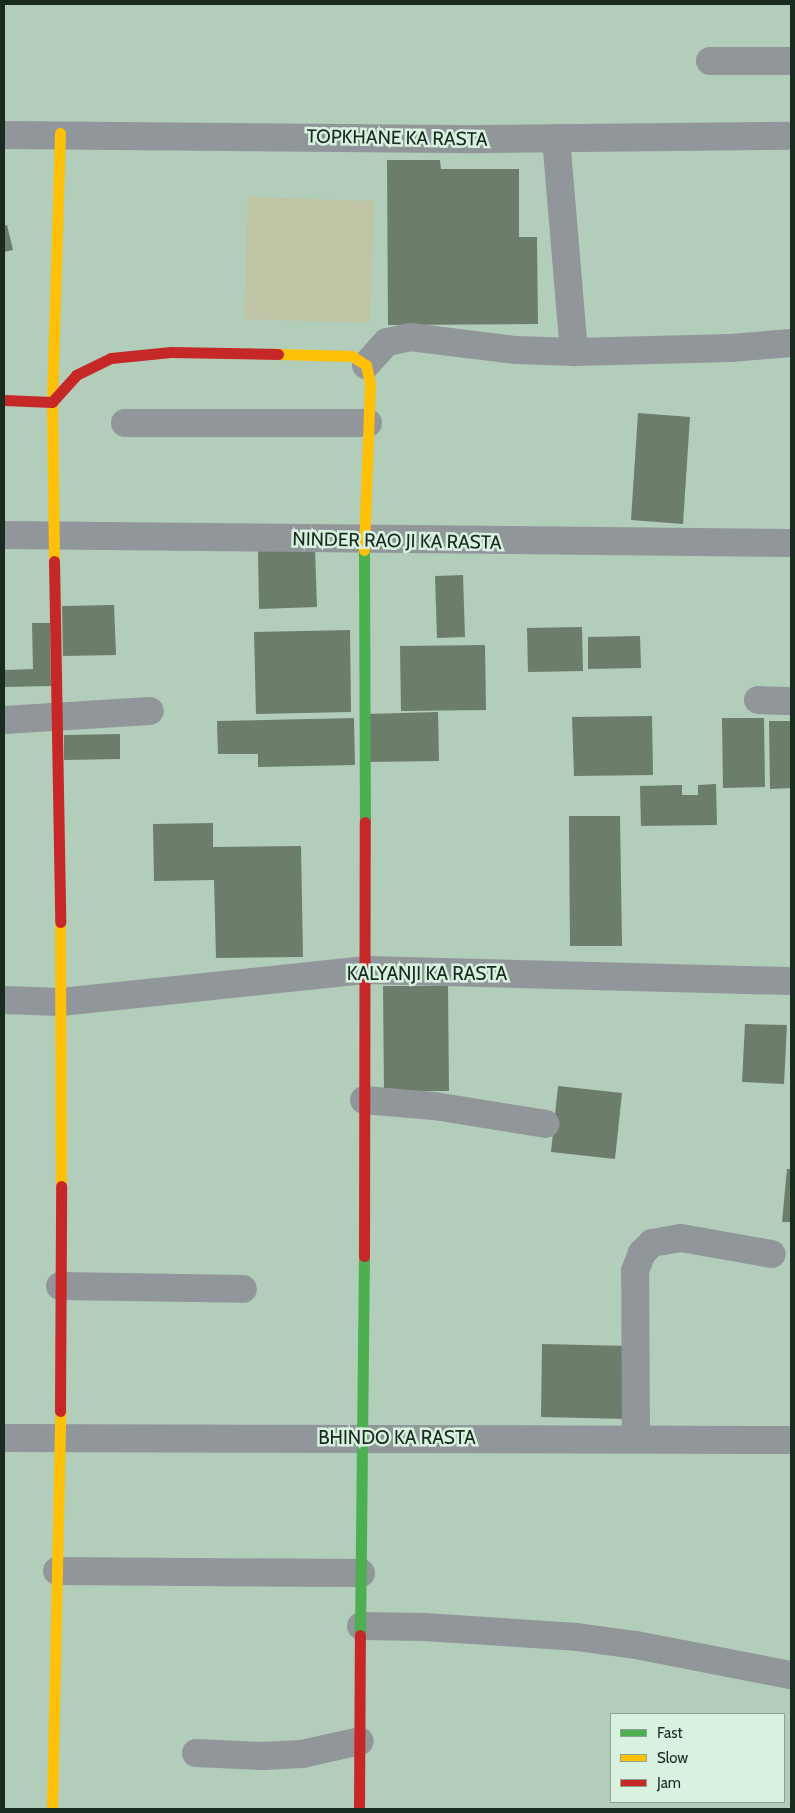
<!DOCTYPE html>
<style>
body{margin:0}
#map{position:relative;width:795px;height:1813px;overflow:hidden;background:#b2cdba;font-family:Cabin,sans-serif}
div>[style]{position:absolute}
[style*='--x']{left:calc(var(--x)*1px);top:calc(var(--y)*1px);width:calc(var(--w)*1px);rotate:calc(var(--a)*1deg)}
.green>*{inset:0;background:#bec4a4}
.building>*{inset:0;background:#6c7d6b}
.street>*{height:28px;margin:-14px;padding:0 14px;transform-origin:14px;border-radius:14px;background:#90969a}
.fast>*{height:11px;margin:-5.5px;padding:0 5.5px;transform-origin:5.5px;border-radius:5.5px;background:#4caf50}
.slow>*{height:11px;margin:-5.5px;padding:0 5.5px;transform-origin:5.5px;border-radius:5.5px;background:#ffc107}
.jam>*{height:11px;margin:-5.5px;padding:0 5.5px;transform-origin:5.5px;border-radius:5.5px;background:#c62828}
span{translate:-50% -50%;white-space:nowrap;text-align:center;line-height:1.15;-webkit-text-stroke:5px #d9f2e0;paint-order:stroke}
.street-label{font-size:19px;color:#182b1e}
.frame{position:absolute;inset:0;border:5px solid #182b1e;pointer-events:none}
.legend{position:absolute;left:610px;top:1713px;width:175px;height:90px;box-sizing:border-box;background:#d9f2e0;border:1px solid #8ca292;margin:0;padding:6px 9px;list-style:none;font-size:15px;color:#182b1e}
.legend li{display:flex;align-items:center;gap:10px;height:25px}
.legend b{width:25px;border:1px solid #8ca292}
</style>
<div id="map">
<div class="green">
<div style="clip-path:polygon(248px 197px,374px 201px,370px 323px,244px 319px)"></div>
</div>
<div class="building">
<div style="clip-path:polygon(387px 160px,440px 160px,441px 169px,519px 169px,519px 237px,537px 237px,538px 324px,388px 325px)"></div>
<div style="clip-path:polygon(7px 225px,13px 250px,4px 252px,4px 226px)"></div>
<div style="clip-path:polygon(638px 413px,690px 417px,683px 524px,631px 520px)"></div>
<div style="clip-path:polygon(315px 549px,317px 607px,259px 609px,258px 550px)"></div>
<div style="clip-path:polygon(463px 575px,465px 637px,437px 638px,435px 576px)"></div>
<div style="clip-path:polygon(114px 605px,116px 655px,63px 656px,62px 606px)"></div>
<div style="clip-path:polygon(32px 623px,50px 623px,51px 686px,4px 687px,4px 670px,33px 669px)"></div>
<div style="clip-path:polygon(582px 627px,583px 671px,528px 672px,527px 628px)"></div>
<div style="clip-path:polygon(350px 630px,351px 712px,256px 714px,254px 632px)"></div>
<div style="clip-path:polygon(640px 636px,641px 668px,588px 669px,588px 637px)"></div>
<div style="clip-path:polygon(485px 645px,486px 710px,401px 711px,400px 646px)"></div>
<div style="clip-path:polygon(438px 712px,439px 761px,368px 762px,367px 714px)"></div>
<div style="clip-path:polygon(652px 716px,653px 775px,574px 776px,572px 717px)"></div>
<div style="clip-path:polygon(354px 718px,355px 765px,258px 767px,258px 754px,218px 754px,217px 721px)"></div>
<div style="clip-path:polygon(722px 718px,764px 718px,765px 787px,723px 788px)"></div>
<div style="clip-path:polygon(769px 721px,791px 721px,791px 788px,770px 789px)"></div>
<div style="clip-path:polygon(120px 734px,120px 759px,64px 760px,64px 735px)"></div>
<div style="clip-path:polygon(716px 784px,717px 825px,641px 826px,640px 786px,682px 785px,682px 795px,698px 795px,698px 785px)"></div>
<div style="clip-path:polygon(569px 816px,620px 816px,622px 946px,570px 946px)"></div>
<div style="clip-path:polygon(213px 823px,213px 847px,301px 846px,303px 957px,216px 958px,214px 880px,154px 881px,153px 824px)"></div>
<div style="clip-path:polygon(383px 986px,448px 986px,449px 1091px,384px 1091px)"></div>
<div style="clip-path:polygon(745px 1024px,787px 1025px,784px 1084px,742px 1082px)"></div>
<div style="clip-path:polygon(558px 1086px,622px 1093px,615px 1159px,551px 1152px)"></div>
<div style="clip-path:polygon(787px 1169px,791px 1169px,791px 1222px,782px 1222px)"></div>
<div style="clip-path:polygon(542px 1344px,629px 1346px,628px 1419px,541px 1417px)"></div>
</div>
<div class="street">
<div style="--x:710;--y:61;--w:81;--a:0"></div>
<div style="--x:4;--y:135;--w:477;--a:0.5"></div>
<div style="--x:481;--y:139;--w:310;--a:-0.6"></div>
<div style="--x:556;--y:138;--w:215;--a:85.2"></div>
<div style="--x:366;--y:365;--w:31;--a:-48"></div>
<div style="--x:387;--y:342;--w:24;--a:-12"></div>
<div style="--x:410;--y:337;--w:107;--a:7"></div>
<div style="--x:516;--y:350;--w:58;--a:2"></div>
<div style="--x:574;--y:352;--w:157;--a:-1.5"></div>
<div style="--x:731;--y:348;--w:60;--a:-4.8"></div>
<div style="--x:125;--y:423;--w:243;--a:0"></div>
<div style="--x:4;--y:535;--w:787;--a:0.58"></div>
<div style="--x:758;--y:700;--w:33;--a:2"></div>
<div style="--x:4;--y:720;--w:146;--a:-3.5"></div>
<div style="--x:4;--y:1000;--w:57;--a:2"></div>
<div style="--x:61;--y:1002;--w:307;--a:-6"></div>
<div style="--x:366;--y:970;--w:425;--a:1.5"></div>
<div style="--x:364;--y:1100;--w:70;--a:4.9"></div>
<div style="--x:434;--y:1106;--w:113;--a:9.1"></div>
<div style="--x:60;--y:1286;--w:183;--a:0.9"></div>
<div style="--x:4;--y:1438;--w:787;--a:0.15"></div>
<div style="--x:636;--y:1438;--w:167;--a:-90.3"></div>
<div style="--x:635;--y:1271;--w:19;--a:-69"></div>
<div style="--x:642;--y:1253;--w:14;--a:-45"></div>
<div style="--x:652;--y:1243;--w:29;--a:-10"></div>
<div style="--x:681;--y:1238;--w:92;--a:10"></div>
<div style="--x:57;--y:1571;--w:304;--a:0.4"></div>
<div style="--x:361;--y:1626;--w:63;--a:0.9"></div>
<div style="--x:424;--y:1627;--w:153;--a:3.7"></div>
<div style="--x:577;--y:1637;--w:60;--a:7.7"></div>
<div style="--x:636;--y:1645;--w:158;--a:11"></div>
<div style="--x:196;--y:1753;--w:67;--a:2.6"></div>
<div style="--x:263;--y:1756;--w:39;--a:-3"></div>
<div style="--x:302;--y:1754;--w:59;--a:-12.6"></div>
</div>
<div class="fast">
<div style="--x:364;--y:550;--w:272;--a:89.8"></div>
<div style="--x:360;--y:1635;--w:379;--a:-89.4"></div>
</div>
<div class="slow">
<div style="--x:278;--y:354;--w:74;--a:1.5"></div>
<div style="--x:352;--y:356;--w:17;--a:33"></div>
<div style="--x:366;--y:365;--w:19;--a:78"></div>
<div style="--x:370;--y:384;--w:166;--a:92.1"></div>
<div style="--x:54;--y:561;--w:159;--a:-90.7"></div>
<div style="--x:52;--y:402;--w:269;--a:-88.3"></div>
<div style="--x:60;--y:922;--w:264;--a:89.8"></div>
<div style="--x:52;--y:1809;--w:398;--a:-88.8"></div>
</div>
<div class="jam">
<div style="--x:4;--y:400;--w:48;--a:2.4"></div>
<div style="--x:52;--y:402;--w:36;--a:-48"></div>
<div style="--x:76;--y:375;--w:39;--a:-26"></div>
<div style="--x:111;--y:358;--w:60;--a:-5.7"></div>
<div style="--x:171;--y:352;--w:107;--a:1.1"></div>
<div style="--x:54;--y:561;--w:361;--a:89"></div>
<div style="--x:364;--y:1256;--w:434;--a:-89.9"></div>
<div style="--x:60;--y:1411;--w:225;--a:-89.7"></div>
<div style="--x:359;--y:1809;--w:174;--a:-89.7"></div>
</div>
<div class="street-label">
<span style="left:397px;top:138px;rotate:1deg">TOPKHANE KA RASTA</span>
<span style="left:397px;top:541px;rotate:1deg">NINDER RAO JI KA RASTA</span>
<span style="left:427px;top:974px">KALYANJI KA RASTA</span>
<span style="left:397px;top:1438px">BHINDO KA RASTA</span>
</div>
<div class="frame"></div>
<ul class="legend">
<li><b style="height:6px;background:#4caf50"></b>Fast</li>
<li><b style="height:6px;background:#ffc107"></b>Slow</li>
<li><b style="height:6px;background:#c62828"></b>Jam</li>
</ul>
</div>
